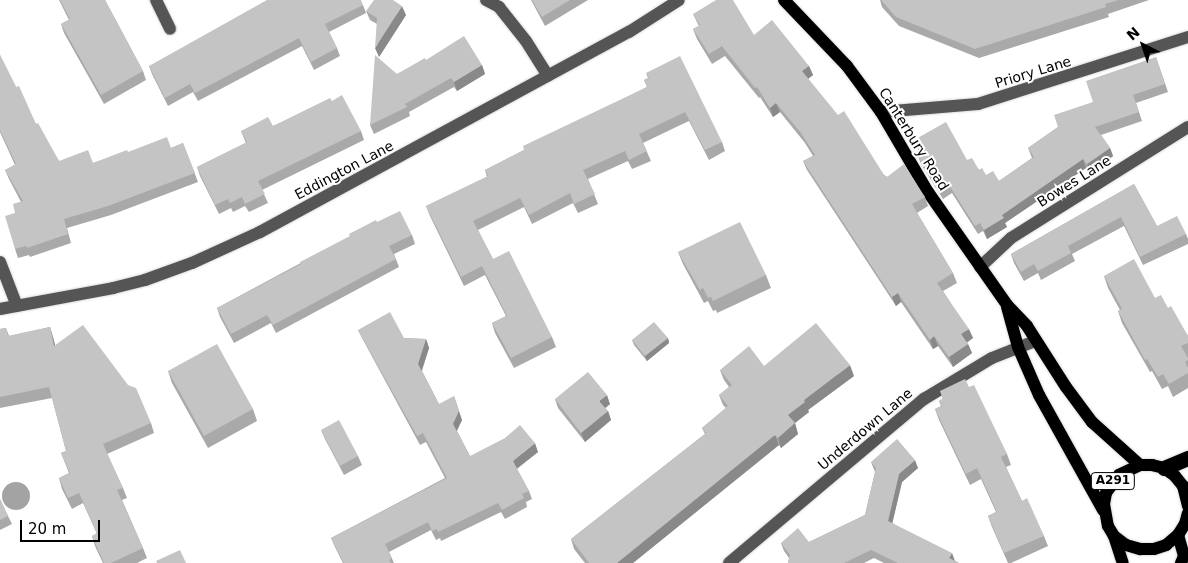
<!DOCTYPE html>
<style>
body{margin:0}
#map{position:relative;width:1188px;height:563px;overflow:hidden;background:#fff;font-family:"DejaVu Sans",sans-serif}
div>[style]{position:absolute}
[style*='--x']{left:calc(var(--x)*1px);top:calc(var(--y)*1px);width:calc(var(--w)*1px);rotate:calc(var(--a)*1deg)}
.water>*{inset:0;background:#a3a3a3}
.round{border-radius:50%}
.roads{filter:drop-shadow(0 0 1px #dbdbdb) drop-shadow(0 0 1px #dbdbdb)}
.minor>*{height:12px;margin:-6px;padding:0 6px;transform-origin:6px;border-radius:6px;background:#555}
.major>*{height:12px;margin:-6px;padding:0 6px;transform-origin:6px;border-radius:6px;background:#000}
.highway>*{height:15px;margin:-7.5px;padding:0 7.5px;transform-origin:7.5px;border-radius:7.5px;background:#000}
.wall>*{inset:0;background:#a9a9a9}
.shaded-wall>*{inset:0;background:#898989}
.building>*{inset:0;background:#c4c4c4}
span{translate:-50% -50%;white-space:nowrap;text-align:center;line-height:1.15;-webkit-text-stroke:4px #fff;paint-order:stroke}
.shield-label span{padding:1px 4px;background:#fff;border:1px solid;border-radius:4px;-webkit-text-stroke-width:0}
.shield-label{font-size:12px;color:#000;font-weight:700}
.street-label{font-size:14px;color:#000}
.north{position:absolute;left:1118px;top:20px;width:50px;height:50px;-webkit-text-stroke:4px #fff;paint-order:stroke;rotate:319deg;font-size:14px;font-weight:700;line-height:20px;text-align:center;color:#000}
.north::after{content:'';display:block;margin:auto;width:18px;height:22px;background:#000;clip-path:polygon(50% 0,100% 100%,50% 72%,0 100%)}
.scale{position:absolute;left:20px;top:520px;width:80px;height:22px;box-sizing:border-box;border:2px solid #000;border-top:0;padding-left:6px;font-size:15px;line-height:18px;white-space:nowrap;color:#000;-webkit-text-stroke:4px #fff;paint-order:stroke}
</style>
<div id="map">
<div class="water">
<div class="round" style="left:2px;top:482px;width:28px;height:28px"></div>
</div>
<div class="roads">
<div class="minor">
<div style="--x:156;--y:0;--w:32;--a:64"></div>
<div style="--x:486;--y:0;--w:15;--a:28"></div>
<div style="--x:499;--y:7;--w:43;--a:51.5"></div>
<div style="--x:526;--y:41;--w:41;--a:57.8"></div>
<div style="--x:881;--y:112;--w:97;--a:-4.7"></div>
<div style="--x:978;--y:104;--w:220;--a:-17.7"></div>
<div style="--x:0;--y:262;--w:47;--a:68.9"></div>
<div style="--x:980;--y:267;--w:42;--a:-43.1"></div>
<div style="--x:1011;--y:238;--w:209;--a:-32.1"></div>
<div style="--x:0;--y:309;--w:115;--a:-10.5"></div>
<div style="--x:113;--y:288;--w:33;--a:-14"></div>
<div style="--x:145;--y:280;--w:50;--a:-19.9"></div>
<div style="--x:192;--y:263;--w:75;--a:-24.5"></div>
<div style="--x:260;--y:232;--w:420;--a:-28.5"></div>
<div style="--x:629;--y:32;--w:59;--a:-32.6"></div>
<div style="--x:729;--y:563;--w:255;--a:-40.1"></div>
<div style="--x:924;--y:399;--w:79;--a:-31.1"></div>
<div style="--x:992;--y:358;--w:46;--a:-21.6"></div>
</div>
<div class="major">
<div style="--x:784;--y:0;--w:91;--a:46.3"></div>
<div style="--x:847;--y:66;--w:57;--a:53.5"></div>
<div style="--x:881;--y:112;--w:93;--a:59.6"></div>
<div style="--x:928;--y:192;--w:138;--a:55"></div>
<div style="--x:1007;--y:305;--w:29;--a:46"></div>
<div style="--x:1027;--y:326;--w:72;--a:57.4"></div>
<div style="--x:1066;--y:387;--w:44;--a:53.4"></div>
<div style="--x:1092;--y:422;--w:64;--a:41.9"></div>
<div style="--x:1007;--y:307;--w:41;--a:74.6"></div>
<div style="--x:1018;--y:347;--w:52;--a:66.4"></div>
<div style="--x:1039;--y:395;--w:132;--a:60.9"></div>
<div style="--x:1188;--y:506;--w:21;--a:-104"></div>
<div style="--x:1183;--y:486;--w:13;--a:-129"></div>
<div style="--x:1175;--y:476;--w:14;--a:-144"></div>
<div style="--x:1164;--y:468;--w:12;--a:-166"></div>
<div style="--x:1152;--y:465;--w:12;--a:180"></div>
<div style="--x:1140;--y:465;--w:23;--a:155"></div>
<div style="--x:1119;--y:475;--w:22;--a:126"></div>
<div style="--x:1106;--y:493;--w:11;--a:100"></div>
<div style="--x:1104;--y:504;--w:22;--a:80"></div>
<div style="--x:1108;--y:526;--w:12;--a:59"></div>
<div style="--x:1114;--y:536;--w:15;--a:37"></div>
<div style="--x:1126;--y:545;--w:15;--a:16"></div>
<div style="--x:1140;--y:549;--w:14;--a:0"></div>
<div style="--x:1154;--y:549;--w:13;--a:-18"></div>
<div style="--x:1166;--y:545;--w:16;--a:-40"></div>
<div style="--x:1178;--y:535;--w:13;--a:-58"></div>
<div style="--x:1185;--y:524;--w:11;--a:-75"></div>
<div style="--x:1178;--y:535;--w:22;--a:74"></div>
<div style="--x:1184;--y:556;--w:8;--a:113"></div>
<div style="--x:1114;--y:536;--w:28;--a:72"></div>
</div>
<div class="highway">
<div style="--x:1164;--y:468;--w:26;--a:-23"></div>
</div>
</div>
<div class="wall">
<div style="clip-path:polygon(59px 0,105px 0,143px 71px,146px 80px,104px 104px,64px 33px,61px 24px,69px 20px)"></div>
<div style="clip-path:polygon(531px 0,588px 0,545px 26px)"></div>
<div style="clip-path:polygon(880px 0,1149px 0,1108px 14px,1109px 17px,979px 58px,899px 26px,882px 7px)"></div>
<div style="clip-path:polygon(363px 5px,366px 13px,329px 32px,337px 48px,340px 56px,314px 70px,302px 46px,198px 101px,193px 92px,168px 106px,152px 74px,149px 66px)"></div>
<div style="clip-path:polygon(366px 11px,406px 15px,379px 57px,377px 24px,370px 20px)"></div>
<div style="clip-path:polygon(693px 14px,754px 35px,809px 66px,813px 75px,808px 79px,884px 175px,925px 197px,928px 206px,917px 213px,953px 273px,957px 283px,943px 291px,973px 338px,967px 342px,972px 353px,953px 367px,938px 346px,933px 349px,901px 302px,896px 306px,807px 170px,803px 161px,813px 156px,805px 143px,780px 112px,773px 117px,760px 97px,759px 98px,725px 56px,712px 64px,697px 39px,693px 29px,699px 26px)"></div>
<div style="clip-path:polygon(0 55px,16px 87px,36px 124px,59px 161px,93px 163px,128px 152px,171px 148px,183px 143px,198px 182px,111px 215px,67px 228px,71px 243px,30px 257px,29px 255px,18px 258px,15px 249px,15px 213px,21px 202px,9px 179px,5px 170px,15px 165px,0 132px)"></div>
<div style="clip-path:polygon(1156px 57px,1168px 92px,1136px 103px,1142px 121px,1101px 135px,1110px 148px,1113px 156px,1090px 173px,1086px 168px,1005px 223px,1007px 227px,987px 239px,983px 231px,978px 234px,952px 193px,943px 199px,921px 164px,918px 156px,920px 154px,914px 140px,967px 160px,986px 175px,999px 181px,1032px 158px,1028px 148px,1058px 127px)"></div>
<div style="clip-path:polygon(426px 60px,482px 65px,485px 74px,457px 91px,454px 87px,409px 112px,410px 116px,374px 134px,370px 125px,397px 74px)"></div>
<div style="clip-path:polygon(646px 73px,722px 142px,725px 151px,709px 160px,689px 121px,643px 143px,651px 161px,632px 169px,628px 161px,588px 179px,598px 204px,578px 213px,573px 203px,532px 224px,524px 207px,478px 230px,493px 259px,552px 337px,556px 347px,514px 368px,495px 333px,492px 323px,506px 316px,485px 275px,464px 286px,430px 216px,426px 206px,487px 177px,485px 170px,647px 87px,644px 80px,648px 78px)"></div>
<div style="clip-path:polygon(332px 101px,361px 131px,364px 140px,262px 190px,268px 203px,249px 212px,245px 206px,233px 212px,231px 208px,219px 214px,200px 176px,197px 167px,246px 143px,241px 131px,273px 126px)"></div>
<div style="clip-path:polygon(1134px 184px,1157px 226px,1186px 234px,1188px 239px,1188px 244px,1143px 265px,1124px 226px,1072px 254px,1075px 261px,1041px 280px,1038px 273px,1024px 281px,1014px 263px,1011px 254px)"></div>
<div style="clip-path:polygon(377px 222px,412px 235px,415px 244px,394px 254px,399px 267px,276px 333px,271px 323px,234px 343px,220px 317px,217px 308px)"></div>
<div style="clip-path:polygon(678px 252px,766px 275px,771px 288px,717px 313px,716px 310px,713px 311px,708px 301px,704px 303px,683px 264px)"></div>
<div style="clip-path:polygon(1104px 276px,1155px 298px,1168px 308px,1188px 336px,1188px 388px,1173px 397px,1168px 386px,1162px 389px,1152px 371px,1150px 372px,1122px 323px,1118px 311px,1120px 310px,1108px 288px)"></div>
<div style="clip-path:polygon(50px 327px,55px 345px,151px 423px,154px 433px,107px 454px,123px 488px,127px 498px,122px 500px,143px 548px,147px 558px,137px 563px,103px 563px,95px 546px,92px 536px,97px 534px,83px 503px,72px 509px,62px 489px,59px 478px,69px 473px,61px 453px,66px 451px,52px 398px,0 408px,0 329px,6px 328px,9px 336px)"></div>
<div style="clip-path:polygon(358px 330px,404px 338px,426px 339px,429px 348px,422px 371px,439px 404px,462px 420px,457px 431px,470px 456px,538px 452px,517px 469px,529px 491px,532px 499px,526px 502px,527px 507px,505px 519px,501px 512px,441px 541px,440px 538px,436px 540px,431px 530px,389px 552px,394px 563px,343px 563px,335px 547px,331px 538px,445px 478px,426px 442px,420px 445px,362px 338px)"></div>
<div style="clip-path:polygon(668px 338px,669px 343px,647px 361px,634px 345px,632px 340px)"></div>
<div style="clip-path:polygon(764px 366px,854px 376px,808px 410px,809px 412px,795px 423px,798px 434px,781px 448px,779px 445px,633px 563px,585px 563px,574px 549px,571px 539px,705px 434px,702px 428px,726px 408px,723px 405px,719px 395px,729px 387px,724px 380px,720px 370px)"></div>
<div style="clip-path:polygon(168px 371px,253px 409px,257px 421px,208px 448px,172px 383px)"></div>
<div style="clip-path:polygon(969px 387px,1007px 454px,1011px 465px,1006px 467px,1022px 501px,1044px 536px,1048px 546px,1011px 563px,1008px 563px,992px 527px,988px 516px,996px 512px,981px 479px,970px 485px,939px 420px,935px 409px,941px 406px,939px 401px,943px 399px,940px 391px)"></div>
<div style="clip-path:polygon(555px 399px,610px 404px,605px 408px,608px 411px,611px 420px,585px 442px,558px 408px)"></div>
<div style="clip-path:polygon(321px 430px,358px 456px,362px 465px,344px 475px,325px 439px)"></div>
<div style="clip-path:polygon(871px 462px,918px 468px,902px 482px,892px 523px,959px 563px,884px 563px,874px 558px,864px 563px,788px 563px,789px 558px,784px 551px,781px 543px,809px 542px,865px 515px,875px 472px)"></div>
<div style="clip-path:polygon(0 499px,8px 516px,12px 524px,0 530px)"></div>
</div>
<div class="shaded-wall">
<div style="clip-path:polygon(402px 6px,406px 15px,379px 57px,375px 48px)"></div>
<div style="clip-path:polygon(482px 65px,485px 74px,457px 91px,454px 82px)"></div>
<div style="clip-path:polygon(809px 66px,813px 75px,805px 81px,802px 71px)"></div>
<div style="clip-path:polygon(776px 103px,780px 112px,773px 117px,770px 108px)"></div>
<div style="clip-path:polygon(1110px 148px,1113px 156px,1090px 173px,1087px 164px)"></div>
<div style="clip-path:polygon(1083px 159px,1086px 168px,1005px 223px,1007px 227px,987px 239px,984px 230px,1002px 215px)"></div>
<div style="clip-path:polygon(898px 293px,901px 302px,896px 306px,892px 297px)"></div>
<div style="clip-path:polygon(50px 327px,53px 337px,58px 357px,54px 346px)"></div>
<div style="clip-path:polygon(969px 329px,973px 338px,965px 344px,961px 334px)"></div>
<div style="clip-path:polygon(934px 336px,938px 346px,933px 349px,930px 340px)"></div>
<div style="clip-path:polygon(668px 338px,669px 343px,647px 361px,645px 356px)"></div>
<div style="clip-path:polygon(426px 339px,429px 348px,421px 372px,418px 364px)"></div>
<div style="clip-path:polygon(968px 344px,972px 353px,953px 367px,949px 357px)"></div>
<div style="clip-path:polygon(850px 365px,854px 376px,808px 410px,809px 412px,795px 423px,798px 434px,781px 448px,778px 438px,788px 415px,804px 400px)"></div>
<div style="clip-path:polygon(607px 395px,610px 404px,603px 410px,599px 401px)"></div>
<div style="clip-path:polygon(454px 396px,462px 420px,456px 432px,453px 424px)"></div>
<div style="clip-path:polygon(608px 411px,611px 420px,585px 442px,581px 433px)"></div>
<div style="clip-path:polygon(775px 435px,779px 445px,633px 563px,617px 563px)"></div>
<div style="clip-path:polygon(535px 443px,538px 452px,516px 469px,513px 461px)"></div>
<div style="clip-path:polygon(915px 460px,918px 468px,902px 482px,891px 529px,888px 521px,899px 474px)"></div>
<div style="clip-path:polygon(952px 553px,955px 561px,949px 558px)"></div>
</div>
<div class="building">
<div style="clip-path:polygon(60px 0,105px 0,143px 71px,101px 95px,61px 24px,70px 19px)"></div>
<div style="clip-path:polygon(267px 0,361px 0,363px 5px,325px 24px,337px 48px,311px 62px,299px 38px,195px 93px,190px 84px,165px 98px,149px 66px)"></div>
<div style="clip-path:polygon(374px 0,393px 0,402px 6px,375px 48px,377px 18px,366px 11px)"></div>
<div style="clip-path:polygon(532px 0,570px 0,542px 17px)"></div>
<div style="clip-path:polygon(716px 0,733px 0,754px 35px,772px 20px,809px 66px,802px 71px,838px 115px,844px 111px,884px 175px,887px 177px,904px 164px,925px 197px,912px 204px,953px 273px,937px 283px,969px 329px,961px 334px,968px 344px,949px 357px,934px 336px,930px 340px,898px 293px,892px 297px,803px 161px,815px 155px,801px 133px,776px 103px,770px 108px,757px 87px,755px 88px,722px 46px,709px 54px,693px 29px,700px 25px,693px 14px)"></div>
<div style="clip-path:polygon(881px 0,1118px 0,1105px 4px,1106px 7px,975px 49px,896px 17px)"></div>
<div style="clip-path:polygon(464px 36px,482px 65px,454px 82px,451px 78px,405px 104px,407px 107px,370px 125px,375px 55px,397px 74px,425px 58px,426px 60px)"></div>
<div style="clip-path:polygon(0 55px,16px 87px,19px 86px,36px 124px,38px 123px,59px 161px,88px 150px,93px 163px,127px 150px,128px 152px,167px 137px,171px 148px,183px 143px,195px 173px,108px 206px,64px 219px,68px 234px,27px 248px,26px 246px,15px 249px,5px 216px,15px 213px,13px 204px,23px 201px,5px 170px,16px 164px,0 130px)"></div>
<div style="clip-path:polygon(680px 56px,722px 142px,705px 150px,685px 112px,639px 134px,647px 151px,629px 160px,625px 151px,583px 170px,595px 194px,574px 204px,570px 193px,529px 215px,520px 198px,473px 221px,493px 259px,509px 251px,552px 337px,511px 358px,492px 323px,507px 316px,482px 266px,461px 277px,426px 206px,488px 176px,485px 170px,524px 150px,523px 146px,647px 87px,644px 80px,649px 78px,646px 73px)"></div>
<div style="clip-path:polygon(1156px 57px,1165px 84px,1133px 95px,1139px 112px,1095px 127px,1110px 148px,1087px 164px,1083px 159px,1002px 215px,1004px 218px,984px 230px,980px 223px,975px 226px,949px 185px,939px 190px,918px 156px,921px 154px,914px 140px,946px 122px,967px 160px,972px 158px,979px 170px,982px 168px,986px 175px,993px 171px,999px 181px,1034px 157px,1028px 148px,1058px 127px,1054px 115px,1093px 102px,1086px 81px)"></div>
<div style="clip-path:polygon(342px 95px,361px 131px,258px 181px,265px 194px,245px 204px,242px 197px,230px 203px,228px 199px,215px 205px,197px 167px,247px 142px,241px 131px,268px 117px,273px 126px,330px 98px,332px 101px)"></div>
<div style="clip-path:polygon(1134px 184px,1157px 226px,1177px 216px,1186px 234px,1140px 257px,1121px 217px,1068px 246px,1071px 253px,1038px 271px,1034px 264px,1021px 272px,1011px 254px)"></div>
<div style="clip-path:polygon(400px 211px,412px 235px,389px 246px,396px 259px,273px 325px,267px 315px,231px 334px,217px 308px,301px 264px,300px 262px,350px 236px,349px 234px,376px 220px,377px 222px)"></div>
<div style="clip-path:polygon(740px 222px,766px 275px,713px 301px,711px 297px,708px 298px,703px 288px,700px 290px,678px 252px)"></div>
<div style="clip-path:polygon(1134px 259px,1155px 298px,1161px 295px,1168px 308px,1171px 306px,1188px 336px,1188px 343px,1181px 346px,1188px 358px,1188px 360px,1185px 362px,1188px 368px,1188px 373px,1169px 384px,1163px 374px,1158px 377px,1147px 359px,1145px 360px,1118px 311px,1122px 309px,1104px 276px)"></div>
<div style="clip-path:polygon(390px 312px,404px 338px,426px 339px,418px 364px,439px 404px,454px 396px,459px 411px,453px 424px,470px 456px,505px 438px,520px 425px,535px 443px,513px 461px,529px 491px,522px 494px,524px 498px,502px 510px,498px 503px,438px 532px,437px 529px,432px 531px,428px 522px,385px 544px,392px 558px,389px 560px,391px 563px,344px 563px,331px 538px,447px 478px,423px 433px,417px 436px,358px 330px)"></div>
<div style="clip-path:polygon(654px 322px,668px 338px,645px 356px,632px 340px)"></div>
<div style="clip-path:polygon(816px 323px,850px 365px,804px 400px,805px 402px,788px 415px,795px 423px,778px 438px,775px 435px,617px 563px,589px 563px,571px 539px,706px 433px,702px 428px,728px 406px,719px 395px,732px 385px,720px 370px,749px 346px,764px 366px)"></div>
<div style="clip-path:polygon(83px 325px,128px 385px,136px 388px,151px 423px,103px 444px,123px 488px,117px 490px,143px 548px,111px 563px,104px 563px,92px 536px,97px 533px,79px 493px,68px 498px,59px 478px,70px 473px,61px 453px,66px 451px,49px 387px,0 397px,0 329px,6px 328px,8px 336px,50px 327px,54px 346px)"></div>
<div style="clip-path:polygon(217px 344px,253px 409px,204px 436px,168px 371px)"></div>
<div style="clip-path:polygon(588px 372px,607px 395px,599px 401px,608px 411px,581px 433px,555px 399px)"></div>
<div style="clip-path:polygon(965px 379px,969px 387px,974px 385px,1007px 454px,1001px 457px,1022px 501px,1027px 498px,1044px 536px,1004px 553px,988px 516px,997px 512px,977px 468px,966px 474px,935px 409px,942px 406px,939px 401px,943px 398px,940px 391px)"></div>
<div style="clip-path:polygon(339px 420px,358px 456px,340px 466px,321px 430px)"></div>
<div style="clip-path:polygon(897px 439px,915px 460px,899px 474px,888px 521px,952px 553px,949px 558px,959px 563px,898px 563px,871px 550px,844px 563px,788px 563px,790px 555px,781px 543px,798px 528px,809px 542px,865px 515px,876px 468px,871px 462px)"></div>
<div style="clip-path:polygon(0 499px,8px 516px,0 520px)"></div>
<div style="clip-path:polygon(180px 550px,186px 563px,157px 563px,156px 561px)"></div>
</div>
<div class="shield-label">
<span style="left:1113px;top:481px">A291</span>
</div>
<div class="street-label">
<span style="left:1033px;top:72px;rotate:-17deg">Priory Lane</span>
<span style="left:914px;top:139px;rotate:58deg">Canterbury Road</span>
<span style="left:344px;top:170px;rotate:-28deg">Eddington Lane</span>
<span style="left:1074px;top:181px;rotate:-32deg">Bowes Lane</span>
<span style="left:865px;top:429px;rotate:-40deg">Underdown Lane</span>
</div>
<div class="north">N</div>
<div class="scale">20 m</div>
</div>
